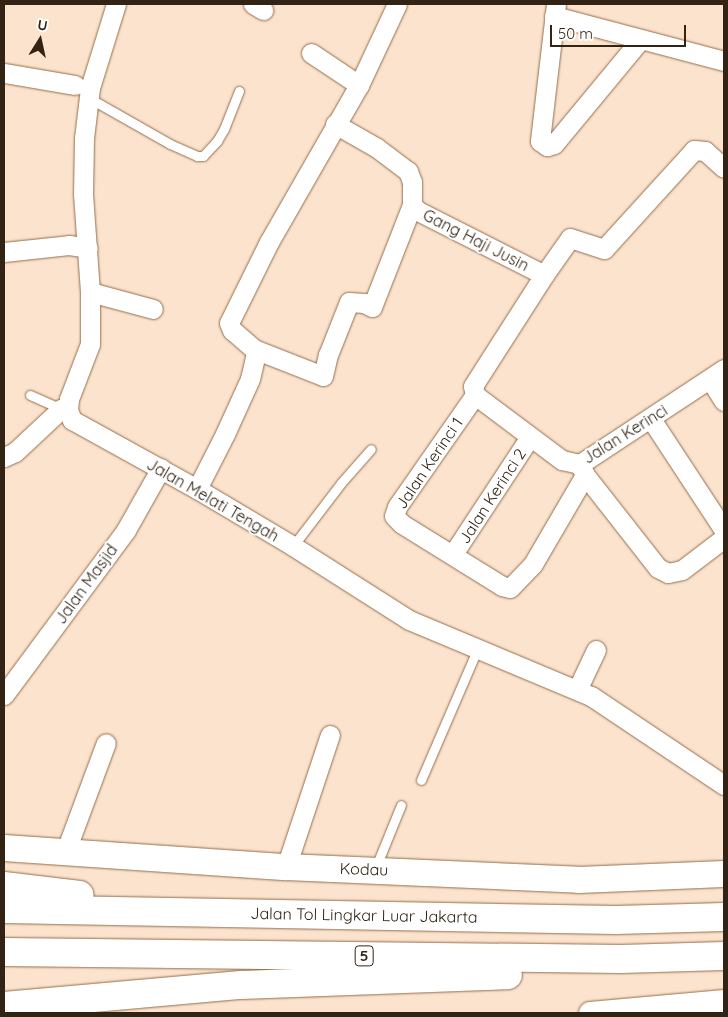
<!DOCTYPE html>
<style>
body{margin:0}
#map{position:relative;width:728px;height:1017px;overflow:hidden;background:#fce3cd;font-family:Quicksand,sans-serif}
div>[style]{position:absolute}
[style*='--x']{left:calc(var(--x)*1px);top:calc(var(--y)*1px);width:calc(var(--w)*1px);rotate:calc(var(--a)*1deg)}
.roads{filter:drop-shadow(0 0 1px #936e4c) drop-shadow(0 0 1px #936e4c)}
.service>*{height:9px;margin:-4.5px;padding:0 4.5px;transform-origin:4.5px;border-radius:4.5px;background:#fff}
.minor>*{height:19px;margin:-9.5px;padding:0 9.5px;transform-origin:9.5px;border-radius:9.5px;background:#fff}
.tertiary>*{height:22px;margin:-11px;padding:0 11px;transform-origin:11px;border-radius:11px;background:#fff}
.secondary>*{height:26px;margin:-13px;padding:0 13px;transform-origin:13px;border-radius:13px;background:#fff}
.motorway>*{height:28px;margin:-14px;padding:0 14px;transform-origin:14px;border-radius:14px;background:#fff}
span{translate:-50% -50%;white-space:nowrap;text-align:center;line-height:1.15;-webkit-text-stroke:4px #fff;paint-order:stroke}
.shield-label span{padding:1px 4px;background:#fff;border:1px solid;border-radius:4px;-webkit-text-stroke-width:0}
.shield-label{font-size:15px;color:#322314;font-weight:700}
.street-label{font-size:16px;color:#322314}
.frame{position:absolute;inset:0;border:5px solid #322314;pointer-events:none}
.north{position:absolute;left:15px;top:15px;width:50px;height:50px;-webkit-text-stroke:4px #fff;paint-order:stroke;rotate:10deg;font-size:14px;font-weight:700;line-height:20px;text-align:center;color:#322314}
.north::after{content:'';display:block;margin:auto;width:18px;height:22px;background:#322314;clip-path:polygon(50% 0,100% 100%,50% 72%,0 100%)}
.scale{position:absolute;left:550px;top:25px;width:136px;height:22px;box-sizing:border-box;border:2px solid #322314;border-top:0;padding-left:6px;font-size:15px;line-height:18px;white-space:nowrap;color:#322314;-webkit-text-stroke:4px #fff;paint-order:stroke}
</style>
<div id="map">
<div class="roads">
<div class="service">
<div style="--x:89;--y:98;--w:93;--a:29.6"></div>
<div style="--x:170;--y:144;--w:30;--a:24"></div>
<div style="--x:197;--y:156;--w:6;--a:0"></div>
<div style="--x:203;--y:156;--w:21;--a:-47"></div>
<div style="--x:217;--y:141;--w:14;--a:-60"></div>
<div style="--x:224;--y:129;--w:41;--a:-68.5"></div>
<div style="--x:30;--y:395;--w:34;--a:24"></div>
<div style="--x:293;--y:546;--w:79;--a:-52.7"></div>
<div style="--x:341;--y:483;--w:45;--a:-48.6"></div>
<div style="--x:421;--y:780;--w:142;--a:-66.7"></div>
<div style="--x:375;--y:869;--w:69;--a:-67.9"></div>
</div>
<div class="minor">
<div style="--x:116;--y:4;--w:88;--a:107.2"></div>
<div style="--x:90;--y:88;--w:50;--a:96.8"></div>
<div style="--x:84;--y:138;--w:56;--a:91"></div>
<div style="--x:83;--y:194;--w:98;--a:85.9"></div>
<div style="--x:90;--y:292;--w:52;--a:90"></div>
<div style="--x:90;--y:344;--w:59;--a:110.9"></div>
<div style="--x:69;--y:399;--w:11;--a:95"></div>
<div style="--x:68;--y:410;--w:11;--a:68"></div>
<div style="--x:72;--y:420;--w:143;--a:28.9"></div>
<div style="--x:197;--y:489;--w:112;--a:30.7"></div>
<div style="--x:293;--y:546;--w:138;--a:32.5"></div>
<div style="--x:409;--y:620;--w:197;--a:22.7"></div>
<div style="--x:591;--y:696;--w:160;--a:33.8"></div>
<div style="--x:253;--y:4;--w:12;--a:31"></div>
<div style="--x:397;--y:4;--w:89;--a:115.1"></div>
<div style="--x:359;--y:85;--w:181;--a:119.8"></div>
<div style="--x:269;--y:242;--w:90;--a:116.3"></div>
<div style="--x:229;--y:323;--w:8;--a:67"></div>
<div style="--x:232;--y:330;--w:29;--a:41"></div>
<div style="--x:254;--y:349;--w:74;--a:21.4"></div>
<div style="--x:323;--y:376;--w:22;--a:-77"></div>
<div style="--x:328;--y:355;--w:57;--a:-68.4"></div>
<div style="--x:349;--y:302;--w:15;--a:4"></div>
<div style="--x:364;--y:303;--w:9;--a:27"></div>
<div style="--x:372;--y:307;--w:110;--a:-68.6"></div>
<div style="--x:556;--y:4;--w:138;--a:96.7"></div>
<div style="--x:540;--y:141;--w:9;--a:36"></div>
<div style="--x:547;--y:146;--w:7;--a:-16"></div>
<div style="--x:554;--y:144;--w:136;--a:-50.4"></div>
<div style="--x:554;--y:16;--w:176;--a:14.8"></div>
<div style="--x:311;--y:53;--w:58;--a:33.7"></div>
<div style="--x:4;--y:73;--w:72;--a:9.6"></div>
<div style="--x:335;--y:124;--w:48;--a:29.7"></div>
<div style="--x:377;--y:148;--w:39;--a:37"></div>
<div style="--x:408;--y:171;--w:12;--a:70"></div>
<div style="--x:412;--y:182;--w:23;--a:90"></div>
<div style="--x:412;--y:205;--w:8;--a:45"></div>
<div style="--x:418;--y:211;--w:141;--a:26.9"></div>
<div style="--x:4;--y:252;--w:65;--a:-6.1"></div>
<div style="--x:69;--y:245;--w:19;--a:9"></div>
<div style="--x:90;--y:292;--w:65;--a:15.1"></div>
<div style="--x:710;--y:379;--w:26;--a:58"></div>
<div style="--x:475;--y:395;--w:136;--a:124.9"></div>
<div style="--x:397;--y:507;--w:9;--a:108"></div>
<div style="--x:394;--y:516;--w:11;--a:45"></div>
<div style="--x:402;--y:524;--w:118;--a:31.8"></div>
<div style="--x:502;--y:586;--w:8;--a:14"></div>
<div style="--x:510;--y:588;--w:33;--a:-46"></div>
<div style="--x:533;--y:564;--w:103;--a:-59.7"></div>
<div style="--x:475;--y:395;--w:9;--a:-103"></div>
<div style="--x:473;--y:386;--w:132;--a:-57.4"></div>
<div style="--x:544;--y:275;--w:45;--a:-54.9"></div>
<div style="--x:570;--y:238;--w:36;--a:18"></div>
<div style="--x:604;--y:249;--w:134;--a:-47.7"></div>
<div style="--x:694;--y:150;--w:11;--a:5"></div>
<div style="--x:705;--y:151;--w:25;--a:42"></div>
<div style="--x:475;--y:395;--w:109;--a:36.8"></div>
<div style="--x:562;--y:460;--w:18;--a:13"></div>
<div style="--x:580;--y:464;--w:173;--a:-33.4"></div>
<div style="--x:651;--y:419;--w:133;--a:56.7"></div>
<div style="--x:4;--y:457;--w:12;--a:-24"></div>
<div style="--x:15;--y:452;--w:63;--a:-43.1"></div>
<div style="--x:61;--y:409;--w:7;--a:8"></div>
<div style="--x:580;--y:465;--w:11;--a:63"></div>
<div style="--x:585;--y:475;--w:118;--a:51.9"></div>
<div style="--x:658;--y:568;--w:11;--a:27"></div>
<div style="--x:668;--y:573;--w:14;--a:-12"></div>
<div style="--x:682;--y:570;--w:53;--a:-37.3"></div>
<div style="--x:197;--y:489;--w:62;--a:-63"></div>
<div style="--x:225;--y:434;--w:60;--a:-65.6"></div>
<div style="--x:250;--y:379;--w:26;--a:-77"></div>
<div style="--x:256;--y:354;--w:5;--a:-112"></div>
<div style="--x:453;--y:554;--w:140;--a:-56.7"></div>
<div style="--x:578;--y:688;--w:42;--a:-64.7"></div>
<div style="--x:4;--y:695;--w:205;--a:-53.5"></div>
<div style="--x:126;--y:530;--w:71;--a:-60.6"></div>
<div style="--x:65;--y:853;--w:117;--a:-69.6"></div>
<div style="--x:286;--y:867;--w:139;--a:-71.6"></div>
</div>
<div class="tertiary">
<div style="--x:590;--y:1013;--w:135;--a:-5.1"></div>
</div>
<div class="secondary">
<div style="--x:4;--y:848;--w:283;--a:3.9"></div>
<div style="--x:286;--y:867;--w:293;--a:2.5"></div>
<div style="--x:579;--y:880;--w:145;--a:-2.4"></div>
</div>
<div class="motorway">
<div style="--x:4;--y:886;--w:76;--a:6.8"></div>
<div style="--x:4;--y:909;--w:612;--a:1.03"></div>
<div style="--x:616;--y:920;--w:108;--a:-1.6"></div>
<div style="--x:4;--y:952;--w:617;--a:0.65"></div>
<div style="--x:621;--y:959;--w:103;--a:-1.7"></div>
<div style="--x:4;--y:1006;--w:238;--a:-5.1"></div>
<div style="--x:241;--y:985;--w:267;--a:-2.1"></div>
</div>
</div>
<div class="shield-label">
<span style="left:364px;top:956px">5</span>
</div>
<div class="street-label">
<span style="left:476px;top:240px;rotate:27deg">Gang Haji Jusin</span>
<span style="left:625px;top:434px;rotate:-32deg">Jalan Kerinci</span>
<span style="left:429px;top:463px;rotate:-56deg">Jalan Kerinci 1</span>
<span style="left:492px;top:496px;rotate:-57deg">Jalan Kerinci 2</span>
<span style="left:213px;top:500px;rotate:30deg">Jalan Melati Tengah</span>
<span style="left:86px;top:584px;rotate:-54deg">Jalan Masjid</span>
<span style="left:364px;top:869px;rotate:2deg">Kodau</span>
<span style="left:364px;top:915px;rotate:1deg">Jalan Tol Lingkar Luar Jakarta</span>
</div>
<div class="frame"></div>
<div class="north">U</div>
<div class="scale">50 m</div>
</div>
